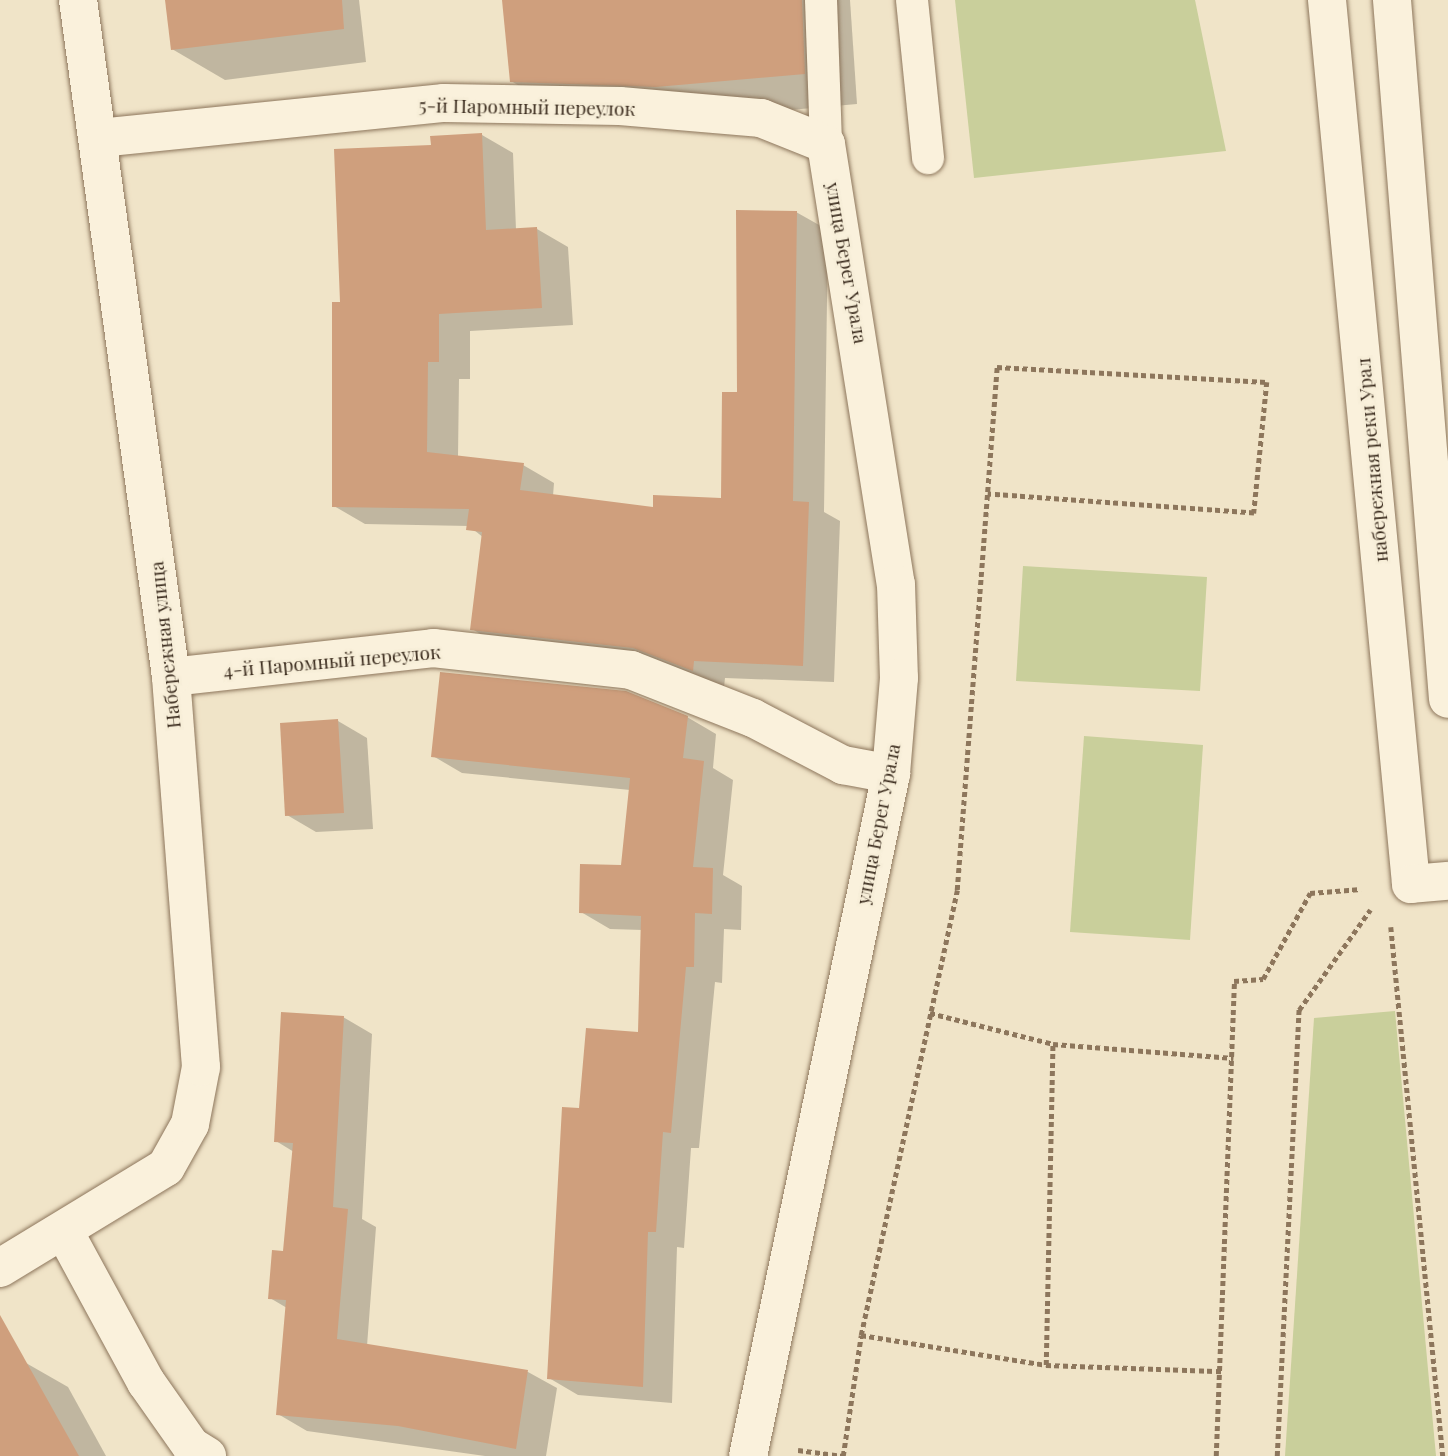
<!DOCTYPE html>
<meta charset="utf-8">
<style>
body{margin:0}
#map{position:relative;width:1448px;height:1456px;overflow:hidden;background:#f0e4c8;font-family:"Playfair Display",serif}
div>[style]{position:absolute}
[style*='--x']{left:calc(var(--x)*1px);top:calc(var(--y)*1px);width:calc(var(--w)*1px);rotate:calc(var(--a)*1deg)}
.green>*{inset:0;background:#c9cf9b}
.shadow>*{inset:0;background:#0003}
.building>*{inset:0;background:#cf9f7d}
.path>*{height:4.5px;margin-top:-2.25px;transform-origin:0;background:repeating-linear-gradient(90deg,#8d765c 0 5px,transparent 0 8.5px)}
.roads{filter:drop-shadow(0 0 2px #8d765c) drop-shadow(0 0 2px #8d765c)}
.lane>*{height:32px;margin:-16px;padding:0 16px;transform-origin:16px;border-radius:16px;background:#faf1dc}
.street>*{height:38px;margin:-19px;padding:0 19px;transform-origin:19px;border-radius:19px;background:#faf1dc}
span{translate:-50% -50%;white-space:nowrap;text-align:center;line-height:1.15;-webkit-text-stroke:5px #f7eed8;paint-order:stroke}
.street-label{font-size:19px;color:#3d2e20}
</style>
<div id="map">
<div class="green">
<div style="clip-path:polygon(955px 0,1195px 0,1226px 151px,974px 178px)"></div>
<div style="clip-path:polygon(1023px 566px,1207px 577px,1200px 691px,1016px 681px)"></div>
<div style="clip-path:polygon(1084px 736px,1203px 745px,1190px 940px,1070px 932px)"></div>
<div style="clip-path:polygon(1395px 1011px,1436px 1456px,1285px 1456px,1314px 1018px)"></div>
</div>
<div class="shadow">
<div style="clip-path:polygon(166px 0,359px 0,366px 62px,225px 80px,172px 49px)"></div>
<div style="clip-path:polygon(504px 0,850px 0,857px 104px,710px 117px,564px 112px,511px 81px)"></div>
<div style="clip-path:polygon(482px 135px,513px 153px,516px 230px,537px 229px,568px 247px,573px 325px,470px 331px,470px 379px,459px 379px,458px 457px,523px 465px,554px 483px,553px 496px,655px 509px,723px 500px,739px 393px,796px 212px,828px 230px,824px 512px,840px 521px,834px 682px,725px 678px,724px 687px,503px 647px,472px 629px,484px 538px,469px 526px,365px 524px,334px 506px,342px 303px,433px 147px)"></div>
<div style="clip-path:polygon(687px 717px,716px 734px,713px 768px,733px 780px,723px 875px,742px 886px,741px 930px,724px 929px,722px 983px,715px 982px,699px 1148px,691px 1148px,684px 1248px,677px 1247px,672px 1403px,578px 1395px,549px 1378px,580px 1110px,640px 1034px,643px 930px,610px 929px,581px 912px,623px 867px,630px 790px,462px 773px,433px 756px)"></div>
<div style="clip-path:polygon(338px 721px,367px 738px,373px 829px,316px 832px,287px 815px)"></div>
<div style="clip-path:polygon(343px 1017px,372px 1034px,362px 1219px,376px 1227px,367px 1346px,528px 1372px,557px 1388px,546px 1456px,485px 1456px,307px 1431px,278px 1414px,287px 1308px,270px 1298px,285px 1253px,294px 1152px,276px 1141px)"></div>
<div style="clip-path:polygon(26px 1363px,68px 1387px,106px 1456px,0 1456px,0 1377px)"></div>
</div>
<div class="building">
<div style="clip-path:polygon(165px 0,342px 0,344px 29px,171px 50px)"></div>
<div style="clip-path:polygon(502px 0,802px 0,805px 74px,656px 87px,510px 82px)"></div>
<div style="clip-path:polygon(482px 133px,486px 230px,537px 227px,542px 308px,439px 314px,439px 362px,428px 362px,427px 452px,524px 463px,520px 490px,653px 507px,653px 495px,721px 498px,722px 392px,737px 392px,736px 210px,797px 211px,793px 501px,809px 502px,803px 666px,694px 661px,693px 671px,633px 648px,470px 630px,482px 532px,466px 530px,469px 509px,332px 507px,332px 302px,340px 302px,334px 149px,431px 145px,430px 136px)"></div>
<div style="clip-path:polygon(440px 672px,626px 691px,688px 716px,683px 758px,704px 761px,693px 867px,713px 868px,712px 914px,695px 913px,694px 967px,686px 967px,671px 1133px,663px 1132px,656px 1232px,648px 1232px,643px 1387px,547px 1379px,562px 1107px,579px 1108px,586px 1028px,638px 1032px,641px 916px,579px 913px,580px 864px,621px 865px,630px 778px,431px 757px)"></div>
<div style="clip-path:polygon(338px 719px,344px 813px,285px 816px,280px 723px)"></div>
<div style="clip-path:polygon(281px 1012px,344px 1016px,333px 1207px,348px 1209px,337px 1339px,528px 1370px,516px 1449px,398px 1426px,276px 1415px,286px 1300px,268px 1299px,272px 1250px,283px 1251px,293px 1143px,274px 1142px)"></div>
<div style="clip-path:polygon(0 1315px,79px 1456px,0 1456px)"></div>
</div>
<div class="path">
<div style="--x:1391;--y:927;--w:532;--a:84.39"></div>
<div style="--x:930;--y:1013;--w:127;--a:14.1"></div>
<div style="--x:1053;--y:1044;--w:181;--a:4.4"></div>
<div style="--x:861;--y:1335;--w:187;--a:9.2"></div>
<div style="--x:1046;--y:1365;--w:176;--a:2"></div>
<div style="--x:1046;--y:1365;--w:321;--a:-88.8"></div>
<div style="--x:798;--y:1450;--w:45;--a:7.6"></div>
<div style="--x:843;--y:1456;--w:122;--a:-81.5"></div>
<div style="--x:861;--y:1335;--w:455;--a:-77.8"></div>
<div style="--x:957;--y:890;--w:525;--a:-85.63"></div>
<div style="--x:997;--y:367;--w:270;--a:3.2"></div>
<div style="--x:1267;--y:382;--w:132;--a:95.7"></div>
<div style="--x:1254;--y:513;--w:267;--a:-175.9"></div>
<div style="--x:1216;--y:1456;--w:475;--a:-87.8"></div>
<div style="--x:1234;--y:981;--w:29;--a:-4"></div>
<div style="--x:1263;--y:979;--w:98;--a:-61.3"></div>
<div style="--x:1310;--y:893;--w:51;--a:-4.5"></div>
<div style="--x:1277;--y:1456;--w:447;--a:-87.2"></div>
<div style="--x:1299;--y:1010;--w:123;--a:-54.6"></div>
</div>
<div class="roads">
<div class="lane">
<div style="--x:821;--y:0;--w:144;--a:88"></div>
<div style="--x:912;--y:0;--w:159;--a:84.2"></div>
</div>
<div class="street">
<div style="--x:1327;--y:0;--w:888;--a:84.57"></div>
<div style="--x:1411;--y:884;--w:37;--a:-5"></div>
<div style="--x:1392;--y:0;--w:701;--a:85.42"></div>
<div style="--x:99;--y:138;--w:347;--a:-5.8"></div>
<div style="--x:444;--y:103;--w:176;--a:1"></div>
<div style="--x:620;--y:106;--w:142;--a:4.9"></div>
<div style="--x:761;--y:118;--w:70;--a:21.8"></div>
<div style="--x:826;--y:144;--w:446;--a:81"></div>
<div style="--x:896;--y:584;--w:94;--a:88.2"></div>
<div style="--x:899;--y:678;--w:96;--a:94.8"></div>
<div style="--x:891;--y:774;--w:697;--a:101.84"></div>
<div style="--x:171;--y:677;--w:264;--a:-6.3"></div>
<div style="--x:433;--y:648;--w:199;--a:6.3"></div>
<div style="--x:631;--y:670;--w:131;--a:21.5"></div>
<div style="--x:753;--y:718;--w:102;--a:27.6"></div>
<div style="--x:843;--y:765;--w:49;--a:10.6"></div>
<div style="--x:65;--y:1233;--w:170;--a:61.5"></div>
<div style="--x:146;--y:1382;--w:78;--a:54.9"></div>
<div style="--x:191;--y:1446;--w:19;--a:32"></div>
<div style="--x:0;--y:1268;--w:194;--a:-31.3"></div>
<div style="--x:166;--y:1167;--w:49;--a:-60.8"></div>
<div style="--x:190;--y:1124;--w:58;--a:-79.1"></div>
<div style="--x:201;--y:1067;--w:391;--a:-94.4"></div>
<div style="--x:171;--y:677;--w:683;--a:-97.82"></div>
</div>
</div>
<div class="street-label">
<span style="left:527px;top:107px;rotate:1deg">5-й Паромный переулок</span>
<span style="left:847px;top:263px;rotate:80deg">улица Берег Урала</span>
<span style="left:1372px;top:460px;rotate:-95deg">набережная реки Урал</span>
<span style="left:165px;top:645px;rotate:-96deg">Набережная улица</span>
<span style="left:332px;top:661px;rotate:-5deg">4-й Паромный переулок</span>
<span style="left:878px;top:824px;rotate:-79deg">улица Берег Урала</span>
</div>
</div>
